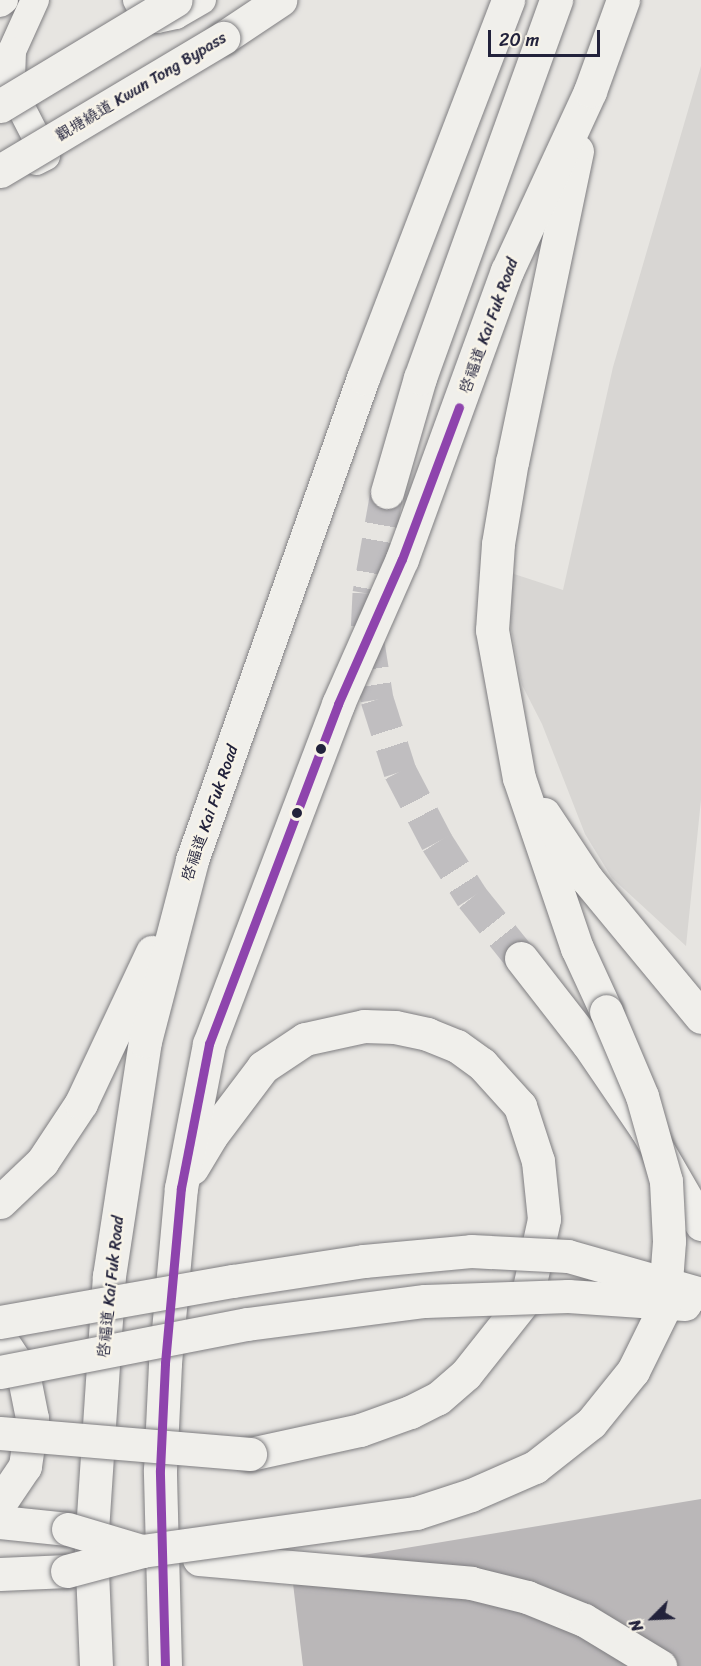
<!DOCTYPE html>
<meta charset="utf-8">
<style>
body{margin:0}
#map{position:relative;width:701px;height:1666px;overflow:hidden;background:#e7e5e1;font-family:Sriracha,"LXGW WenKai TC",sans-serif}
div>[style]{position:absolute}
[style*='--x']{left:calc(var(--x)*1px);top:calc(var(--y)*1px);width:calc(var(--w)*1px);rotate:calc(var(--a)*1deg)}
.built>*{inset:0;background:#d8d6d3}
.water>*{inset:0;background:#bab7b8}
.trunk-tunnel>*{height:33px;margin-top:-16.5px;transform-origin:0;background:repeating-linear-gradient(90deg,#c0bec0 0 33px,transparent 0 49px)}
.roads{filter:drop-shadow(0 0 2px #7f7e81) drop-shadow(0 0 2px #7f7e81)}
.minor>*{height:28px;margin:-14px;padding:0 14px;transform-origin:14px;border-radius:14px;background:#f0efeb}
.primary>*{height:33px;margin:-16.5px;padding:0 16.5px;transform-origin:16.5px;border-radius:16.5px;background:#f0efeb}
.trunk>*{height:33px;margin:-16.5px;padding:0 16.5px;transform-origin:16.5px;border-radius:16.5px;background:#f0efeb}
.motorway>*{height:33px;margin:-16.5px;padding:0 16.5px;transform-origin:16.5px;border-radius:16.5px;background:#f0efeb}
.bridges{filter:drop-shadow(0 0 2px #7f7e81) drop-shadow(0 0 2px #7f7e81)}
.trunk-bridge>*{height:33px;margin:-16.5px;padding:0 16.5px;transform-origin:16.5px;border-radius:16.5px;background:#f0efeb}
.motorway-bridge>*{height:33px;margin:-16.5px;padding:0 16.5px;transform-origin:16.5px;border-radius:16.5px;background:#f0efeb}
.bus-1>*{height:9px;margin:-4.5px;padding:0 4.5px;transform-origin:4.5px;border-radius:4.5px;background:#8e44ad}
.dots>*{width:16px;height:16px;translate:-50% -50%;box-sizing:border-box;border:3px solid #f7f3e8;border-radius:50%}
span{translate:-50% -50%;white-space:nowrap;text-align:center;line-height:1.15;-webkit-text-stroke:5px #f7f3e8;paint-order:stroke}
.street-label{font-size:16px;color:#22223b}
.north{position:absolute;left:623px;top:1588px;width:60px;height:60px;-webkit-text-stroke:4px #f7f3e8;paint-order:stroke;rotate:246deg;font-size:16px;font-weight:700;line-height:24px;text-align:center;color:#22223b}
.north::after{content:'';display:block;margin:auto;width:21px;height:27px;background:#22223b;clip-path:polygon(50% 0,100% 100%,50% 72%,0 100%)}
.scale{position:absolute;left:488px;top:30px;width:112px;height:27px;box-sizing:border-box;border:3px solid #22223b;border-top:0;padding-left:8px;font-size:18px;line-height:21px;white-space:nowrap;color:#22223b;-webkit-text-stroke:4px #f7f3e8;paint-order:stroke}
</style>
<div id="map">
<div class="built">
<div style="clip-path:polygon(701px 66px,701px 800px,686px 946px,612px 878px,585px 834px,542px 724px,522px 685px,510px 623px,511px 573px,563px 590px,613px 367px)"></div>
</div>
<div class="water">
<div style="clip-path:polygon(701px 1499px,701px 1666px,303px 1666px,291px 1567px)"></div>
</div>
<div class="trunk-tunnel">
<div style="--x:387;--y:492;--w:103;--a:100.1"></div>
<div style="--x:369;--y:593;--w:43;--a:92.7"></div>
<div style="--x:367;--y:636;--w:64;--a:81"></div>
<div style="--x:377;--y:699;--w:76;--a:72.3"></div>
<div style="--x:400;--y:771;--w:80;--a:62.5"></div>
<div style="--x:437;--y:842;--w:65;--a:57.5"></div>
<div style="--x:472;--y:897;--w:78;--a:51.2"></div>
</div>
<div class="roads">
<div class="minor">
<div style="--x:35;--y:0;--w:56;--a:114.3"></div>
<div style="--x:12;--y:51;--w:37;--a:92"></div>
<div style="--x:11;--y:88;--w:76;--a:62.8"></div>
<div style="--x:46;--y:156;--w:11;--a:153"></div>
<div style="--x:137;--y:0;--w:16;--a:63"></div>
<div style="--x:144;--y:14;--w:14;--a:21"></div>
<div style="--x:157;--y:19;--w:19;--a:-12"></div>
<div style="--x:176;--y:15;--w:30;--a:-30"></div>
<div style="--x:0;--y:3;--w:5;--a:-37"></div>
</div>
<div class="primary">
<div style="--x:0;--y:1338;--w:42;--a:56.7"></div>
<div style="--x:23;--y:1373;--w:46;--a:78.7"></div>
<div style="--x:32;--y:1418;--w:49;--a:98.3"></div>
<div style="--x:25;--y:1466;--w:45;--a:124"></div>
</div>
<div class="trunk">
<div style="--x:577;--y:151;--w:317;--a:101.8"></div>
<div style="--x:512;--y:461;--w:84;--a:99.6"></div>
<div style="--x:498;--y:544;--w:86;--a:94"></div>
<div style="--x:492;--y:630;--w:150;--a:79.7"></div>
<div style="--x:519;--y:778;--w:180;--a:71.2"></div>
<div style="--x:577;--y:948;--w:69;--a:65.3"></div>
<div style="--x:387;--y:492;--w:119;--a:-73.9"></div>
<div style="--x:420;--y:378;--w:402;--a:-70.2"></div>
<div style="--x:544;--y:814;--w:78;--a:56.5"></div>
<div style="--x:587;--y:879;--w:179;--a:50.4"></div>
<div style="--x:521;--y:958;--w:109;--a:52.1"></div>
<div style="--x:588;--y:1044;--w:103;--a:55.7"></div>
<div style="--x:646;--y:1129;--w:110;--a:59.9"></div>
<div style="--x:192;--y:1168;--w:37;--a:-59"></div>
<div style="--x:211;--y:1136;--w:86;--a:-53"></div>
<div style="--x:263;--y:1067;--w:50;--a:-33.7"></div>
<div style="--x:305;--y:1039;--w:60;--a:-12.4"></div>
<div style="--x:364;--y:1026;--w:31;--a:2"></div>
<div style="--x:395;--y:1027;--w:33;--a:12"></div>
<div style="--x:427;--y:1034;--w:32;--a:22"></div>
<div style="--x:457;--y:1046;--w:31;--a:36"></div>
<div style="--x:482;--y:1064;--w:57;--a:47.9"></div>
<div style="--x:520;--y:1106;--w:58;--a:71.9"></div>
<div style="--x:538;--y:1161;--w:58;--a:84.1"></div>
<div style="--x:544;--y:1219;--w:80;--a:102.3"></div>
<div style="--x:527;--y:1297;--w:98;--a:128.4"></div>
<div style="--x:466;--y:1374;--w:37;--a:139"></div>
<div style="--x:438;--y:1398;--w:31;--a:153"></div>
<div style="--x:410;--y:1412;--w:53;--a:160.2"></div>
<div style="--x:360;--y:1430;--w:113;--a:167.7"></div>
<div style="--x:0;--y:1202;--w:58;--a:-43.6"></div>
<div style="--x:42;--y:1162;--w:71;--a:-56.5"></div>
<div style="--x:81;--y:1103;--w:167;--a:-64.8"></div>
<div style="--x:0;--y:1522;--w:68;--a:5.9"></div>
<div style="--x:199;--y:1559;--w:273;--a:5"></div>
<div style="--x:471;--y:1583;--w:58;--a:14"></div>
<div style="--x:527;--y:1597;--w:61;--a:22"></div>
<div style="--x:584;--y:1620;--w:89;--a:31.2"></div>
<div style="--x:0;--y:1574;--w:67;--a:-2.6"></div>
<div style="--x:96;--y:1666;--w:120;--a:-92.4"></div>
<div style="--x:91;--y:1546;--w:271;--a:-86.2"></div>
<div style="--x:109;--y:1276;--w:238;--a:-81.3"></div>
<div style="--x:145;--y:1041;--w:187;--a:-75.4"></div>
<div style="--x:192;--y:860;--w:511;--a:-70.47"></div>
<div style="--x:363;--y:378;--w:405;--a:-69"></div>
<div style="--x:165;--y:1666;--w:196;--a:-91.5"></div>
<div style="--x:160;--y:1470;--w:107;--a:-87.3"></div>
<div style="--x:165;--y:1363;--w:176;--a:-84.8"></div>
<div style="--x:181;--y:1188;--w:147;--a:-79"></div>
<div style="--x:209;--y:1044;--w:364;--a:-69.2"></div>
<div style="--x:338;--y:704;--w:158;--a:-66.2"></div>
<div style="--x:402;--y:559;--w:307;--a:-70"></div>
<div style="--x:507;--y:271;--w:198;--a:-65.2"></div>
<div style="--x:590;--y:91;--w:97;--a:-70.1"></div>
</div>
<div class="motorway">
<div style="--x:223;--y:38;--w:69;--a:-33.7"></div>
</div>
</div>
<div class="bridges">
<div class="trunk-bridge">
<div style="--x:0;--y:1322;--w:237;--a:-10"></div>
<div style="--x:233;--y:1281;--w:133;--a:-8.7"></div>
<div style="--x:364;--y:1261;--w:107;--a:-5.3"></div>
<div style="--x:471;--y:1251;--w:97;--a:3"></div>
<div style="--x:568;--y:1256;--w:138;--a:15.9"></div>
<div style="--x:0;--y:1372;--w:252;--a:-11"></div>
<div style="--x:247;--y:1324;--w:179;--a:-7.4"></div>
<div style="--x:425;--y:1301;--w:143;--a:-2"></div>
<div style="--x:568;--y:1296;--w:117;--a:3.9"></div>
<div style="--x:0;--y:1433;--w:251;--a:4.8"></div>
<div style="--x:68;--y:1529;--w:77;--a:16.6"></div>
<div style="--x:67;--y:1571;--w:78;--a:-14.9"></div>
<div style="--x:142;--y:1551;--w:277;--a:-7.9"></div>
<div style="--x:416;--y:1513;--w:58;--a:-18.1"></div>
<div style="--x:471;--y:1495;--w:70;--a:-23.6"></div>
<div style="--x:535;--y:1467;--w:71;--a:-38.2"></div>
<div style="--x:591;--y:1423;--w:67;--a:-51.1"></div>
<div style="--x:633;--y:1371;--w:70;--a:-63.8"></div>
<div style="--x:664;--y:1308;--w:67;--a:-85.7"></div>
<div style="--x:669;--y:1241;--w:60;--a:-92.9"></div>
<div style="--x:666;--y:1181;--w:88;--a:-105.8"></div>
<div style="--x:642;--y:1096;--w:92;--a:-113"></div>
</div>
<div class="motorway-bridge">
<div style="--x:0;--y:106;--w:205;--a:-31.1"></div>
<div style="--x:0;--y:171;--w:260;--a:-30.8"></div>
</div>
</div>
<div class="bus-1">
<div style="--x:165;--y:1666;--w:196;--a:-91.5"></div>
<div style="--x:160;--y:1470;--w:107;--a:-87.3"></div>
<div style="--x:165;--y:1363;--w:176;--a:-84.8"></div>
<div style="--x:181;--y:1188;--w:147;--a:-79"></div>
<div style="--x:209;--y:1044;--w:364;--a:-69.2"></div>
<div style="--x:338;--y:704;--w:158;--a:-66.2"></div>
<div style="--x:402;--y:559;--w:162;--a:-69.4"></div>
</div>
<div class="dots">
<div style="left:321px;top:749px;background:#22223b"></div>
<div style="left:297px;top:813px;background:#22223b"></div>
</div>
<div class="street-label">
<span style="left:141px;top:87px;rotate:-31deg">觀塘繞道 Kwun Tong Bypass</span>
<span style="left:489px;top:326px;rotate:-70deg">啓福道 Kai Fuk Road</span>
<span style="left:210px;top:813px;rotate:-71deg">啓福道 Kai Fuk Road</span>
<span style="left:111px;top:1287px;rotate:-84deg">啓福道 Kai Fuk Road</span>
</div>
<div class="north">N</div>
<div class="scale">20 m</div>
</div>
